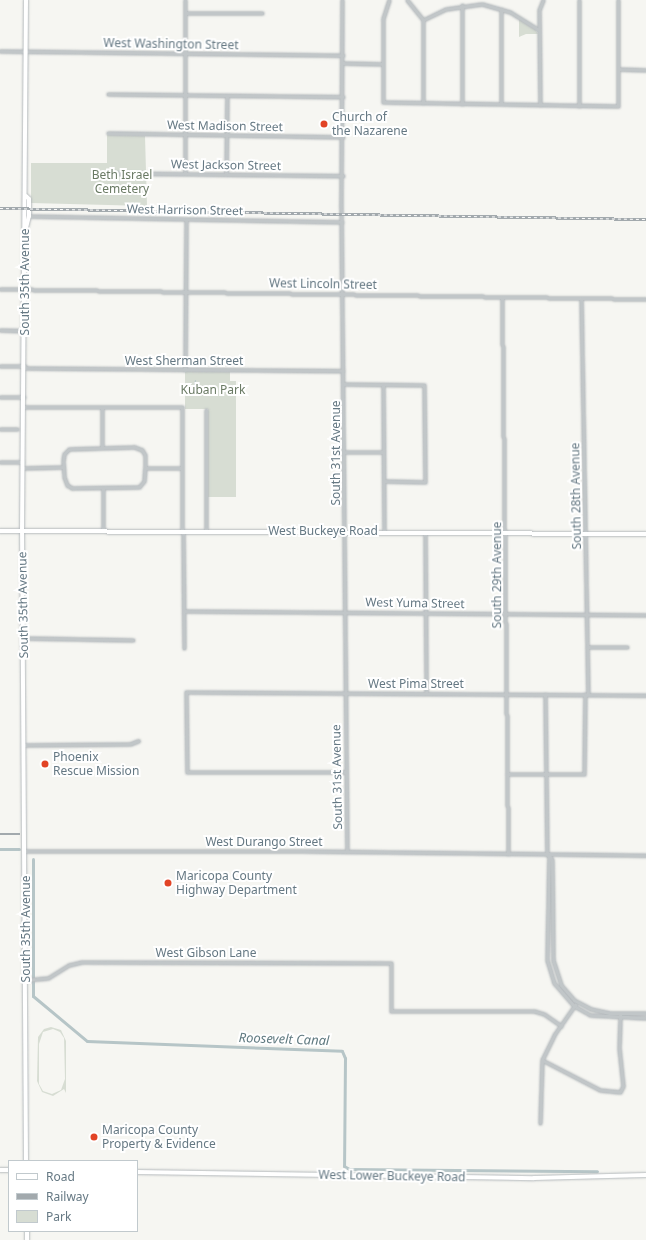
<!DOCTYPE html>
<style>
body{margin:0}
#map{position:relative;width:646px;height:1240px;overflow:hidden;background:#f6f6f2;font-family:"Noto Sans",sans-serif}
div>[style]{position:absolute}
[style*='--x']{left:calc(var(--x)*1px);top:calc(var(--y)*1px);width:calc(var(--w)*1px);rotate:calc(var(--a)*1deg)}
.green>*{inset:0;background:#d7ddd3}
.stream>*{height:1px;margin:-0.5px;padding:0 0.5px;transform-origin:0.5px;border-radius:0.5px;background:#b6c5c7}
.canal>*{height:3px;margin:-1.5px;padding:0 1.5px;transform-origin:1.5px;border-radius:1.5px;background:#b6c5c7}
.roads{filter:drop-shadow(0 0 1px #b4b9bc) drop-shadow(0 0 1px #b4b9bc)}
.minor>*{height:3px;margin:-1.5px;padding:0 1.5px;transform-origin:1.5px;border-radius:1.5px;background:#c1c6c8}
.major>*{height:4px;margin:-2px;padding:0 2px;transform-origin:2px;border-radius:2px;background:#fff}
.rail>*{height:2.5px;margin-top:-1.25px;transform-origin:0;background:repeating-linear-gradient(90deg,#fff 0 3px,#a2a9ad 0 6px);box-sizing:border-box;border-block:1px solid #a2a9ad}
.dots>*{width:11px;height:11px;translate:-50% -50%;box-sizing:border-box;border:2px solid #fff;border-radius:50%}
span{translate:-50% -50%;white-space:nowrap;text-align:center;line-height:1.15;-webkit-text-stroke:4px #fff;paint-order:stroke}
.street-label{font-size:12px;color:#657883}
.poi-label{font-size:12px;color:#657883}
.left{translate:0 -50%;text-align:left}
.park-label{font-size:12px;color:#6a7a64}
.water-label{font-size:13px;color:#607a80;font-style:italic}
.legend{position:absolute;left:8px;top:1160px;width:130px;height:72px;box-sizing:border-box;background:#fff;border:1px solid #c1c9cd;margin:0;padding:5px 7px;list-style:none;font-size:12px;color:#657883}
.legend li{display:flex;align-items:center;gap:8px;height:20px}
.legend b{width:20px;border:1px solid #c1c9cd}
</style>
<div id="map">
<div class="green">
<div style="clip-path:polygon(519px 18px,535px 29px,538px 34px,526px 34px,519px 37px)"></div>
<div style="clip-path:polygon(107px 135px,145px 136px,147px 206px,31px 203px,31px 163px,107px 163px)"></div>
<div style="clip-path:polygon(185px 371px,230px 372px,230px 381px,236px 381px,236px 497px,207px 497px,208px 409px,185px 409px)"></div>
<div style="clip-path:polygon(evenodd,51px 1027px,61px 1030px,66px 1041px,66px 1093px,64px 1089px,53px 1096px,42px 1092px,37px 1081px,38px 1037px,44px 1029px,51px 1027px,53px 1029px,60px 1032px,64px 1038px,65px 1079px,61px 1090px,52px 1094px,43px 1091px,39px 1084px,39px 1044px,43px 1032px,53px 1029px)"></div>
</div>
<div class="stream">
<div style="--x:194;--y:384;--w:4;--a:-76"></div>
<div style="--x:195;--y:385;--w:1;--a:90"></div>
</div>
<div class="canal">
<div style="--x:0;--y:849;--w:19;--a:0"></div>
<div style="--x:33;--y:859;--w:137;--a:90"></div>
<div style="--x:33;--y:996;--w:70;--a:39.8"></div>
<div style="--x:87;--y:1041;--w:255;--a:2.2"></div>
<div style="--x:342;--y:1051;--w:8;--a:67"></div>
<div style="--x:345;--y:1058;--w:108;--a:90.5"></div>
<div style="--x:344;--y:1166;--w:6;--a:31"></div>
<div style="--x:349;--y:1169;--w:248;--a:0.5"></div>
</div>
<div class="roads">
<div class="minor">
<div style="--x:342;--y:0;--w:208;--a:90.3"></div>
<div style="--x:341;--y:208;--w:643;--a:89.47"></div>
<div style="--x:389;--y:0;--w:20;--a:108"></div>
<div style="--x:383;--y:19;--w:83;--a:90"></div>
<div style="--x:383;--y:102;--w:235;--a:1"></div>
<div style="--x:618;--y:106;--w:106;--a:-90"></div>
<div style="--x:407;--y:0;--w:26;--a:51"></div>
<div style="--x:579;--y:0;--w:106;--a:90"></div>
<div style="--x:462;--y:5;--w:99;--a:90"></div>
<div style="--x:501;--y:9;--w:95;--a:90"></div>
<div style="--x:185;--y:13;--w:77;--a:0"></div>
<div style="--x:423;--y:20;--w:25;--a:-26"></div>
<div style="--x:446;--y:9;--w:36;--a:-8"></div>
<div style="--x:482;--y:4;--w:29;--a:16"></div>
<div style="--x:510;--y:12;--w:34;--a:32"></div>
<div style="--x:423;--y:20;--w:83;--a:90"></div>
<div style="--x:0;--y:51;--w:343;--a:0.7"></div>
<div style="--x:343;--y:63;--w:40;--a:1.4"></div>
<div style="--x:618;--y:69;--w:28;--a:2"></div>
<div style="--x:108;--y:94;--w:235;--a:0.7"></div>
<div style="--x:540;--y:105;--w:95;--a:-90.6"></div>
<div style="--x:539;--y:10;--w:11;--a:-68"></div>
<div style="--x:108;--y:133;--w:235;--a:1"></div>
<div style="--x:108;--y:173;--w:235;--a:0.7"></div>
<div style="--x:185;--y:173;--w:173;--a:-90"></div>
<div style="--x:226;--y:174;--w:78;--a:-89.3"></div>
<div style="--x:29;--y:216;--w:313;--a:1.1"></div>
<div style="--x:0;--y:289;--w:646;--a:0.89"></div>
<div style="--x:502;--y:297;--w:557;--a:89.38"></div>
<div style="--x:581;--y:298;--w:396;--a:89"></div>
<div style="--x:0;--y:330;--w:25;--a:2"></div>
<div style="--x:0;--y:366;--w:25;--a:0"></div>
<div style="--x:25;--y:368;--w:318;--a:0.5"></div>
<div style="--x:185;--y:370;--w:151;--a:-89.6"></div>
<div style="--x:344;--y:384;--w:80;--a:0.7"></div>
<div style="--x:424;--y:385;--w:97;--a:89.4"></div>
<div style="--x:425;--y:482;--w:41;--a:-178.6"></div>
<div style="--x:383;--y:385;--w:146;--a:89.6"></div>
<div style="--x:0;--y:397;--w:24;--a:0"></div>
<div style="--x:24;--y:407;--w:158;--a:0"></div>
<div style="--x:182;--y:407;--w:124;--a:90"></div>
<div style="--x:102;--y:407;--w:41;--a:90"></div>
<div style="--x:206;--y:410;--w:121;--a:90"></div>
<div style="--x:0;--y:429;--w:17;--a:0"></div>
<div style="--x:345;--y:452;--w:38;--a:0"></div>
<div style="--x:0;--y:462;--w:23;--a:0"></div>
<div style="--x:23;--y:468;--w:40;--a:-1.4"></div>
<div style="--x:145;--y:468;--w:13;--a:-90"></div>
<div style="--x:145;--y:455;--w:6;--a:-121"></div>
<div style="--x:142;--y:450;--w:9;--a:-159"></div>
<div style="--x:134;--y:447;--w:65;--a:178.2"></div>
<div style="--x:69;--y:449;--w:7;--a:135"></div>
<div style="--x:64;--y:454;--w:7;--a:98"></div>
<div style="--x:63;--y:461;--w:16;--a:86"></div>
<div style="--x:64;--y:477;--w:9;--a:69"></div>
<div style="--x:67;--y:485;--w:6;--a:31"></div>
<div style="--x:72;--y:488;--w:67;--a:-0.9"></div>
<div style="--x:139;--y:487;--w:8;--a:-50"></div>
<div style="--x:144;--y:481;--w:13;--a:-86"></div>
<div style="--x:145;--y:468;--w:37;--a:0"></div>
<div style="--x:103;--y:488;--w:43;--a:90"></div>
<div style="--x:183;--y:531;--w:117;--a:89.5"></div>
<div style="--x:425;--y:532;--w:161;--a:89.6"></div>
<div style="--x:184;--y:611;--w:462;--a:0.5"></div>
<div style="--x:23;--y:638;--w:110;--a:1"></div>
<div style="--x:587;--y:647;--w:40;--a:0"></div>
<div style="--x:545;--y:694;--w:161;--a:89.3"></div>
<div style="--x:24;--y:745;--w:106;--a:-0.5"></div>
<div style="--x:130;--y:744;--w:9;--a:-21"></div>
<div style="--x:346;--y:772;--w:159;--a:180"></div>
<div style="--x:187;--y:772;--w:80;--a:-90.7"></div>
<div style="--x:186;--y:692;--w:460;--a:0.4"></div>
<div style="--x:507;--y:774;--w:77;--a:0"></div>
<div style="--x:584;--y:774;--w:80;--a:-89.3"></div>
<div style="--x:25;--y:851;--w:278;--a:0"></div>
<div style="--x:303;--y:851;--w:343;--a:0.7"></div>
<div style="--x:549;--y:855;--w:105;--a:91.1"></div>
<div style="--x:547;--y:960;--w:24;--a:73"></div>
<div style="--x:554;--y:983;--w:30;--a:49"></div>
<div style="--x:574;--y:1006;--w:18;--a:29"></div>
<div style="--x:590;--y:1015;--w:56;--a:3.1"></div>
<div style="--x:549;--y:855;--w:6;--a:59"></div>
<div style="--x:552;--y:860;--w:100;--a:89.4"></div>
<div style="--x:553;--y:960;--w:26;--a:72"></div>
<div style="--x:561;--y:985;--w:20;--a:49"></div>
<div style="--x:574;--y:1000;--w:19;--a:28"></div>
<div style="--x:591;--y:1009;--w:19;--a:12"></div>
<div style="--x:610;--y:1013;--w:36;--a:0"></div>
<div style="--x:26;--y:980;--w:22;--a:-5"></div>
<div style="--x:48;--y:978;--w:25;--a:-32"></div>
<div style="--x:69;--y:965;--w:13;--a:-13"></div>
<div style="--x:82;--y:962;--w:309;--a:0.2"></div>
<div style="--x:391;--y:963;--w:48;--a:90"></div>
<div style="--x:391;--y:1011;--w:143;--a:0"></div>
<div style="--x:534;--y:1011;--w:10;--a:17"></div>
<div style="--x:544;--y:1014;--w:21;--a:35"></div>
<div style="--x:542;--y:1060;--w:65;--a:27.3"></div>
<div style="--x:600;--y:1090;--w:20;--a:6"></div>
<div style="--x:620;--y:1092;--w:7;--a:-63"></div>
<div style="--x:623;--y:1086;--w:38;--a:-96"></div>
<div style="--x:619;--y:1048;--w:35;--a:-88"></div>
<div style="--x:540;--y:1123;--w:63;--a:-88.2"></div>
<div style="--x:542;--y:1060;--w:28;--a:-64"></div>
<div style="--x:554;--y:1035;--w:37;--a:-55"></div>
</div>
<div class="major">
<div style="--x:26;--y:228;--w:12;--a:-76"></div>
<div style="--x:29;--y:216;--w:17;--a:-90"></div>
<div style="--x:29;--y:199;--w:4;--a:-135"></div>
<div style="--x:0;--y:531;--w:646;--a:0.27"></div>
<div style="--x:26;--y:1161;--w:630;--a:-90.36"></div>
<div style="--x:22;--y:531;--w:531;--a:-89.57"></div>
<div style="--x:0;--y:1170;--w:9;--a:0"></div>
<div style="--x:137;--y:1172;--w:397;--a:0.9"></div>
<div style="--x:534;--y:1178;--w:112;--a:-1.5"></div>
<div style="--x:27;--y:1231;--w:9;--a:90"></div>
</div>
</div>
<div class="rail">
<div style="--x:0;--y:208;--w:646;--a:0.98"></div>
<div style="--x:0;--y:834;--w:20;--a:0"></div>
</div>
<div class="dots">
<div style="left:324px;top:124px;background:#e24426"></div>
<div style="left:45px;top:764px;background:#e24426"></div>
<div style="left:168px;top:883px;background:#e24426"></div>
<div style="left:94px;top:1137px;background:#e24426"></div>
</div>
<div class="street-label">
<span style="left:171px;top:44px;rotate:1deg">West Washington Street</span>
<span style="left:225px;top:126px;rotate:1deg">West Madison Street</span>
<span style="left:226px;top:165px;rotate:1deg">West Jackson Street</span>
<span style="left:185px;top:210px;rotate:1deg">West Harrison Street</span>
<span style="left:25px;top:282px;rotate:-90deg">South 35th Avenue</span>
<span style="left:323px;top:284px;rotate:1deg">West Lincoln Street</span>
<span style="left:184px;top:361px">West Sherman Street</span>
<span style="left:336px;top:453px;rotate:-90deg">South 31st Avenue</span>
<span style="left:576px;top:496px;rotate:-91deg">South 28th Avenue</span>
<span style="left:323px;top:531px">West Buckeye Road</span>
<span style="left:497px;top:575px;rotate:-90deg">South 29th Avenue</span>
<span style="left:415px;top:603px;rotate:1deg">West Yuma Street</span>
<span style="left:23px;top:605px;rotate:-91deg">South 35th Avenue</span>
<span style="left:416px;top:684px">West Pima Street</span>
<span style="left:337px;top:777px;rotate:-91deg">South 31st Avenue</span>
<span style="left:264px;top:842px">West Durango Street</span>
<span style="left:26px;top:929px;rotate:-90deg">South 35th Avenue</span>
<span style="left:206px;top:953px">West Gibson Lane</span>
<span style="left:392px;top:1176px;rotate:1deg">West Lower Buckeye Road</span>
</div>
<div class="poi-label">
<span class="left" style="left:332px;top:124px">Church of<br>the Nazarene</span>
<span class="left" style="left:53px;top:764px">Phoenix<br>Rescue Mission</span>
<span class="left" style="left:176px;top:883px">Maricopa County<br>Highway Department</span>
<span class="left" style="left:102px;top:1137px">Maricopa County<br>Property &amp; Evidence</span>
</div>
<div class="park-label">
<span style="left:122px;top:182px">Beth Israel<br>Cemetery</span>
<span style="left:213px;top:390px">Kuban Park</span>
</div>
<div class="water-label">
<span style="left:284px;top:1039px;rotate:2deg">Roosevelt Canal</span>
</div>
<ul class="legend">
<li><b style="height:5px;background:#fff"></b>Road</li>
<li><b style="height:5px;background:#a2a9ad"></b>Railway</li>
<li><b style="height:11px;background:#d7ddd3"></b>Park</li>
</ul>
</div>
